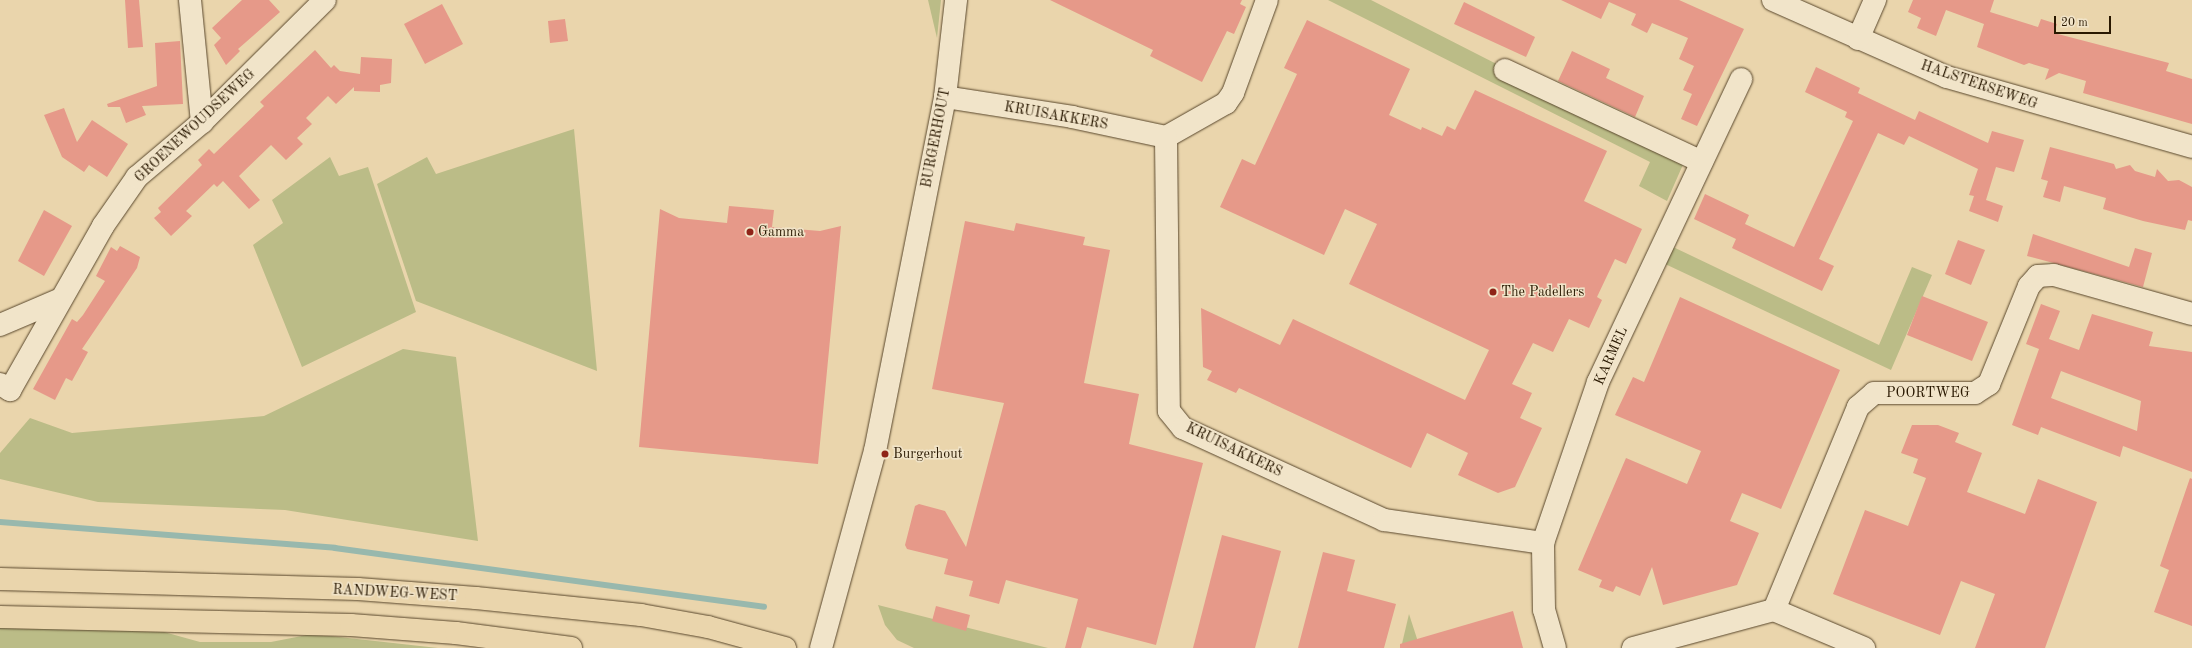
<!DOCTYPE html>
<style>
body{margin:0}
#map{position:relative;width:2192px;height:648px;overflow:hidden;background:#ead5ac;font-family:"Old Standard TT",serif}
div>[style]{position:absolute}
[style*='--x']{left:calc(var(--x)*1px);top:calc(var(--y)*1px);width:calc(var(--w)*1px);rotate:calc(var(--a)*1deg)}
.green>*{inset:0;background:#bbbc87}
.stream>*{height:5.5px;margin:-2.75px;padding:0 2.75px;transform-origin:2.75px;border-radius:2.75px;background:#98b8ad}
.building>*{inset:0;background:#e69989}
.roads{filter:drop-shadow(0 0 1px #59472c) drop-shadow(0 0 1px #59472c)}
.minor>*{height:22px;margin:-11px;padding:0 11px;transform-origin:11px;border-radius:11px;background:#f1e4c9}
.major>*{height:22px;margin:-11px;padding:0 11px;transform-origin:11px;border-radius:11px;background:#ead5ac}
.dots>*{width:11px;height:11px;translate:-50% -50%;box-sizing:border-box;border:2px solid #f1e4c9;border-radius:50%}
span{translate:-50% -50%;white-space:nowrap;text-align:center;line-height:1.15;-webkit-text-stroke:3px #f1e4c9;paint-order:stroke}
.street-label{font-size:14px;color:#291801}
.poi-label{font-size:14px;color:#291801}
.left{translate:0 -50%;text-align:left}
.scale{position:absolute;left:2054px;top:16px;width:57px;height:18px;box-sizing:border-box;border:2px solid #291801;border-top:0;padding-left:5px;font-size:12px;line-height:14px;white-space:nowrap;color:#291801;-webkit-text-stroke:3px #f1e4c9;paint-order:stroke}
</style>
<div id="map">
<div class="green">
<div style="clip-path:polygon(928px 0,941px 0,937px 38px)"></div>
<div style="clip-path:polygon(1328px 0,1371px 0,1685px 160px,1667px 201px,1639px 186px,1650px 162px)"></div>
<div style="clip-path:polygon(574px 129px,597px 371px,416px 301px,377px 184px,427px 157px,436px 174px)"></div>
<div style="clip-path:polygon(330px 157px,339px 176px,368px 167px,416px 312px,302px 367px,253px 245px,283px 223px,272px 200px)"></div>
<div style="clip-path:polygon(1671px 246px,1879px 345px,1912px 267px,1932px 275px,1891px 370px,1663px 263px)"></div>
<div style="clip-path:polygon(403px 349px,456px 357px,478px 541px,285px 510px,98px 502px,0 479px,0 453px,30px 418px,72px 433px,264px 416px)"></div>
<div style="clip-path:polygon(878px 605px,1048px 648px,914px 648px,897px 640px,885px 625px)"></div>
<div style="clip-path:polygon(1409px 614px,1420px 648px,1401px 648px)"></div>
<div style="clip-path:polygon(0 626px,164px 632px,200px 642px,271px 642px,312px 634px,438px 648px,0 648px)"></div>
</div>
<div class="stream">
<div style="--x:0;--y:522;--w:336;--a:4.4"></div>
<div style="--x:335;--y:548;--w:433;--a:7.8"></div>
</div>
<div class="building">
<div style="clip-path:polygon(125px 0,139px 0,143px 47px,128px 48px)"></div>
<div style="clip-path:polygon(242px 0,269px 0,280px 12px,238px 49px,240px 51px,226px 65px,214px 45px,221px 38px,212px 28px)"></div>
<div style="clip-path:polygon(1050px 0,1242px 0,1240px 4px,1246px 7px,1234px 34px,1227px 31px,1202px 82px,1150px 56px,1153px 50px)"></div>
<div style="clip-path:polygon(1561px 0,1679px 0,1744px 29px,1697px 126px,1681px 119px,1692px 94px,1683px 90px,1694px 66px,1679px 59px,1688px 38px,1652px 23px,1647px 33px,1631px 25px,1636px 14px,1609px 2px,1601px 19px)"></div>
<div style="clip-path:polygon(1913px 0,1994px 0,1990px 12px,2038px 27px,2041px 19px,2057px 24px,2054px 33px,2169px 63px,2166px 71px,2192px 79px,2192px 124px,2083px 93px,2086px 81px,2059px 73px,2045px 80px,2049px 69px,2029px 63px,2024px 65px,1977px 47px,1984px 24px,1946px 10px,1936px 36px,1917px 28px,1921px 18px,1908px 12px)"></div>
<div style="clip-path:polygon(1464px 2px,1535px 37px,1526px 57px,1454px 24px)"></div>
<div style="clip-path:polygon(442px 4px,463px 44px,425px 64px,404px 24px)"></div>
<div style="clip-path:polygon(565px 19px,568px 41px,550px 43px,548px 21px)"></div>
<div style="clip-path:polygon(1307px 20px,1410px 69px,1389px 115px,1421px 130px,1422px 127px,1442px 136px,1447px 126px,1455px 130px,1475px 90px,1607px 151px,1584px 201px,1642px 229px,1626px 264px,1615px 259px,1597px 297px,1602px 300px,1589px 328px,1569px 319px,1553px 352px,1533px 343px,1512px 384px,1532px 393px,1520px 418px,1542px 428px,1515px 487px,1498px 493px,1458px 475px,1468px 453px,1427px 433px,1411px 468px,1239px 388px,1236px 393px,1207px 380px,1212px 371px,1203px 367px,1201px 308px,1280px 345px,1293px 319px,1465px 400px,1489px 350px,1349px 284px,1377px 224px,1345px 209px,1324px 255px,1220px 207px,1242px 159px,1255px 165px,1297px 74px,1284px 68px)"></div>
<div style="clip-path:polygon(180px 41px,183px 104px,142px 106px,146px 115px,126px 123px,120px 107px,108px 107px,107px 104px,157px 86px,155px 43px)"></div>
<div style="clip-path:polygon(315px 50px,331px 68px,334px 65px,340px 71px,360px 74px,361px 57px,392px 59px,391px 83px,380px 85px,380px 92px,354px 91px,354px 87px,336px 104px,328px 96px,306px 118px,312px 124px,297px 138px,303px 144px,286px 160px,271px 145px,239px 176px,260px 200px,249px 209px,223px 181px,217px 187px,214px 184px,186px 211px,192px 216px,171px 236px,154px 218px,161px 212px,158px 208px,202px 165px,198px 160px,209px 149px,214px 154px,264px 106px,260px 102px)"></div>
<div style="clip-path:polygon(1572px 51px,1610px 69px,1606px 78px,1644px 96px,1635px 117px,1558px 81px)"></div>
<div style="clip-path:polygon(1816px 67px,1860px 88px,1858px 93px,1915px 120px,1919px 111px,1988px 143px,1992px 131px,2024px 140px,2014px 172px,1996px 167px,1986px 200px,2003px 206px,1998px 222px,1969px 211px,1974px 196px,1969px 195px,1978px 169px,1909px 136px,1904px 145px,1878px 133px,1819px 259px,1834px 266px,1822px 291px,1732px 248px,1736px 239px,1694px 219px,1705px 194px,1749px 215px,1745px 224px,1794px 247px,1853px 121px,1845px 117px,1847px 112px,1805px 92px)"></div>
<div style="clip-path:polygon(64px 108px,77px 142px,92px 120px,128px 144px,107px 177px,89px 165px,84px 172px,62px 157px,44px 115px)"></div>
<div style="clip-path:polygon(2050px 147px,2114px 164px,2116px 169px,2130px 165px,2135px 171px,2155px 177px,2157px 169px,2168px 181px,2179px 180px,2192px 187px,2192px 221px,2188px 220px,2185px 230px,2143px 221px,2103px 209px,2106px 198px,2064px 186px,2060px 202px,2043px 197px,2048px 181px,2041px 179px)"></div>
<div style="clip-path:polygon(729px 206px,774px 210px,772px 227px,820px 231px,841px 226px,818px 464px,639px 447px,660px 209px,679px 218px,727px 223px)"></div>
<div style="clip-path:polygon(44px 210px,72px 226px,44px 276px,18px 261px)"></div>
<div style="clip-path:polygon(965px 221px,1014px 231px,1016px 223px,1085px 237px,1083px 245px,1110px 250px,1084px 383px,1139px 394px,1129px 444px,1203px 463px,1156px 645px,1087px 627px,1081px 648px,1065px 648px,1078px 599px,1006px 580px,999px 604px,969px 596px,973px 581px,944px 574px,948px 559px,907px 549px,905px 545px,915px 506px,919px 504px,945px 511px,966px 547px,1004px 403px,932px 389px)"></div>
<div style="clip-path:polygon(2033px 234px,2129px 267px,2135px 248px,2152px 253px,2143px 287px,2027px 256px)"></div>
<div style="clip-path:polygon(1958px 240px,1985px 250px,1971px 285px,1945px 274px)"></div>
<div style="clip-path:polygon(120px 246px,140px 257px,137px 268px,82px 349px,88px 352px,72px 381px,66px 378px,55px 400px,33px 389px,72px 319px,77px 322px,83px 315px,105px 281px,96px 276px,111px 247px,117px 251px)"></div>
<div style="clip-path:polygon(1922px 296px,1988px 322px,1972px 361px,1907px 335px)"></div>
<div style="clip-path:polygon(1680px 297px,1840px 370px,1781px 509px,1742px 493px,1730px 521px,1759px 533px,1737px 585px,1663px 605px,1652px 567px,1640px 596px,1616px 586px,1613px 592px,1599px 587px,1602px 580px,1578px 570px,1626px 458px,1687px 484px,1701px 451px,1615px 415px,1633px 377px,1644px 382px)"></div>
<div style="clip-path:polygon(evenodd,2041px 304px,2060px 311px,2049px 339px,2079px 350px,2092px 314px,2153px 332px,2149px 346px,2192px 352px,2192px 472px,2123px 446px,2120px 457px,2041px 427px,2038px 435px,2012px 425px,2039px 349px,2026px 344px,2041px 304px,2061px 371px,2141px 401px,2137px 431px,2051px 398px,2061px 371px)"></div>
<div style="clip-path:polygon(1912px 425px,1938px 425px,1959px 433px,1955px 442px,1982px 453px,1967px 492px,2025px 514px,2038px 479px,2097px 502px,2045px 648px,1975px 648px,1995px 594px,1961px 581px,1940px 635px,1833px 594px,1865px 510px,1908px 526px,1926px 478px,1913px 473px,1918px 459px,1901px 453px)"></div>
<div style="clip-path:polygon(2190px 478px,2192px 479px,2192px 626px,2154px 612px,2169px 570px,2160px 566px)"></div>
<div style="clip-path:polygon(1222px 535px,1281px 551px,1255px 648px,1193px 648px)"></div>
<div style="clip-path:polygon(1323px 552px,1355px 560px,1347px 591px,1396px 604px,1384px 648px,1298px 648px)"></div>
<div style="clip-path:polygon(936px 606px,970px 615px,966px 631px,932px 621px)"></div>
<div style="clip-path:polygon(1513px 611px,1523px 648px,1400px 648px,1400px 644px)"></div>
</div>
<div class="roads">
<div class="minor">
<div style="--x:190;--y:0;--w:123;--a:84.4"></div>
<div style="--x:1267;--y:0;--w:99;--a:110.1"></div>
<div style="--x:1233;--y:93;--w:12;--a:125"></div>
<div style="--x:1226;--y:103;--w:69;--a:150.5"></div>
<div style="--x:1166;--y:137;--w:274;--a:89.4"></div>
<div style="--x:1169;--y:411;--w:22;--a:51"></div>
<div style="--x:1183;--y:428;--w:221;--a:24.6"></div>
<div style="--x:1384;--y:520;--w:161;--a:8.2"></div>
<div style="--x:1773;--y:0;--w:190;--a:23.9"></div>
<div style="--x:1947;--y:77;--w:255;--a:15.9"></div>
<div style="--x:1858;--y:39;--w:43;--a:-66.4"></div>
<div style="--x:1505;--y:70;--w:217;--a:25"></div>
<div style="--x:945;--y:97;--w:129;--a:8.9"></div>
<div style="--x:1072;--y:117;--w:96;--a:12"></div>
<div style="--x:0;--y:325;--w:66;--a:-23.1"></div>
<div style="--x:0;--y:384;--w:12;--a:31"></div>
<div style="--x:10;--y:390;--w:189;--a:-60.4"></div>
<div style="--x:103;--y:226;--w:60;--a:-55.2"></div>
<div style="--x:137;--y:177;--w:85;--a:-40.2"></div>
<div style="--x:202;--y:122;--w:173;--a:-44.8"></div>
<div style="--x:1774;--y:610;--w:220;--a:-67.5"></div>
<div style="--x:1858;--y:407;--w:21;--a:-41"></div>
<div style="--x:1874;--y:393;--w:101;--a:0"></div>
<div style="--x:1975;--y:393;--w:17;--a:-33"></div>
<div style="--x:1989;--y:384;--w:106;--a:-67.8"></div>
<div style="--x:2029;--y:286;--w:13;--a:-48"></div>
<div style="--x:2038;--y:276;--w:16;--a:-4"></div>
<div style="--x:2054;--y:275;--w:143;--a:15.8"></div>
<div style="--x:821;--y:648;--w:204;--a:-74.7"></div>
<div style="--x:875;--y:451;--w:361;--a:-78.8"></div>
<div style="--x:945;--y:97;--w:98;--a:-83.5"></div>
<div style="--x:1555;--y:648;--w:40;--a:-106"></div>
<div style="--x:1544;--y:610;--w:67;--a:-90.9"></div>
<div style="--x:1543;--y:543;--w:170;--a:-71.1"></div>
<div style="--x:1598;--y:382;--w:335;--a:-64.7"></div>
<div style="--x:1633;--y:648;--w:146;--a:-15.1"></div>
<div style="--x:1774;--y:610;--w:98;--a:22.9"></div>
</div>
<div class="major">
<div style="--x:0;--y:579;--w:358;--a:1.6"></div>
<div style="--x:358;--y:589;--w:118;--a:4.4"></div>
<div style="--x:476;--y:598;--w:166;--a:5.9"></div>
<div style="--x:641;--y:615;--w:68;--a:10.2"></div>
<div style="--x:708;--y:627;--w:80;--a:15.3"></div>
<div style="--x:0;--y:617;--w:351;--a:1.3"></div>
<div style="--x:351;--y:625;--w:105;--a:4.4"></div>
<div style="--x:456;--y:633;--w:116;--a:7.4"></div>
</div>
</div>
<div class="dots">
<div style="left:750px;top:232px;background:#8f2418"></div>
<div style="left:1493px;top:292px;background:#8f2418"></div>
<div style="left:885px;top:454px;background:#8f2418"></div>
</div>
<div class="street-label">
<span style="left:1979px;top:85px;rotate:19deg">HALSTERSEWEG</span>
<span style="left:1056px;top:116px;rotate:10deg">KRUISAKKERS</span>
<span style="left:195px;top:126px;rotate:-43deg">GROENEWOUDSEWEG</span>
<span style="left:936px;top:138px;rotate:-79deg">BURGERHOUT</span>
<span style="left:1611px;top:356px;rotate:-66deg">KARMEL</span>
<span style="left:1928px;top:393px">POORTWEG</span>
<span style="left:1234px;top:450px;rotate:26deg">KRUISAKKERS</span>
<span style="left:395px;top:593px;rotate:3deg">RANDWEG-WEST</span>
</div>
<div class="poi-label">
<span class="left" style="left:758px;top:232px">Gamma</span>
<span class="left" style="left:1501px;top:292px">The Padellers</span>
<span class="left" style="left:893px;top:454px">Burgerhout</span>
</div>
<div class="scale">20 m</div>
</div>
